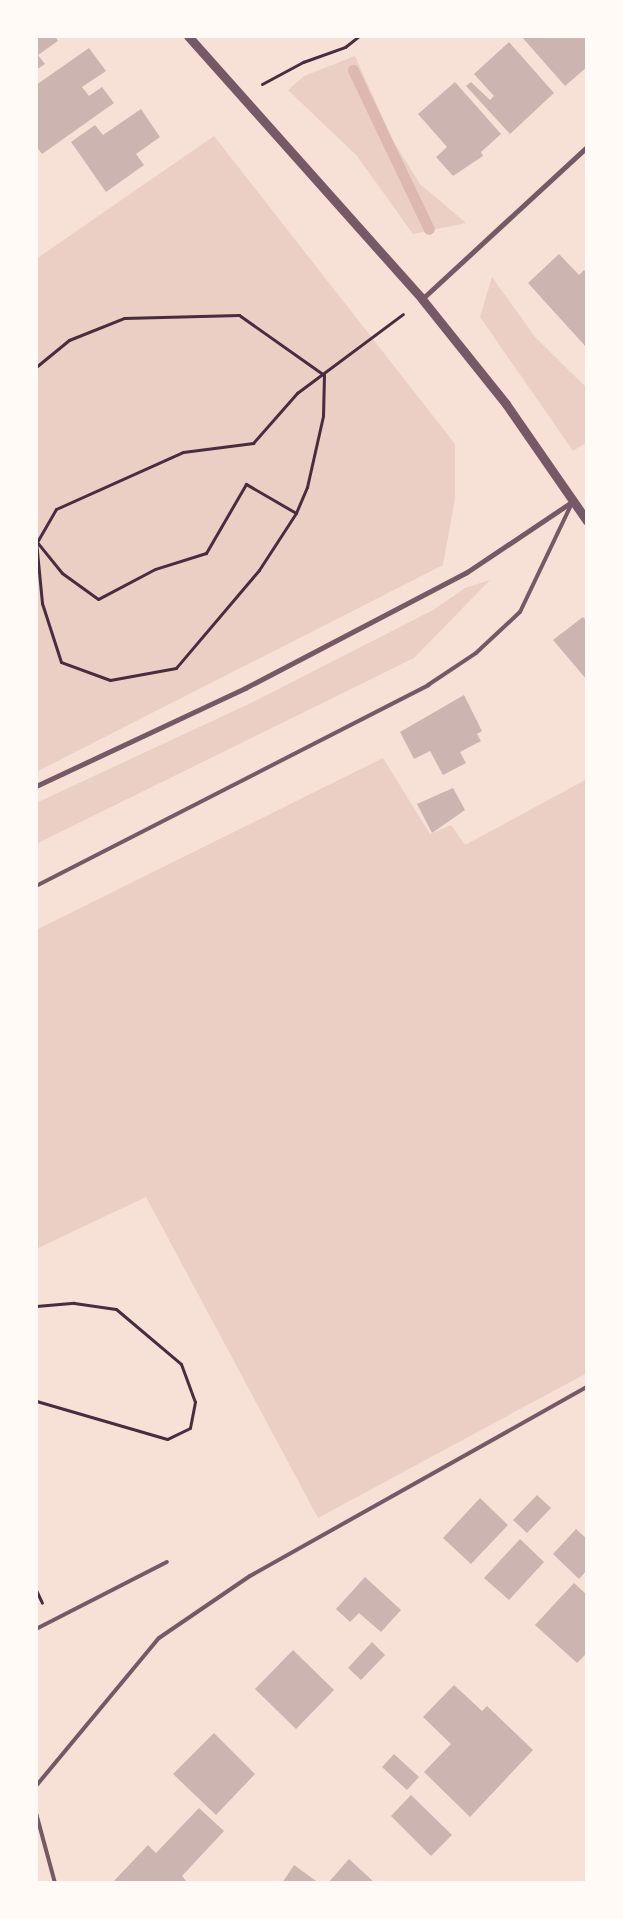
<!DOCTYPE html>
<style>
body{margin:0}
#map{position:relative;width:623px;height:1919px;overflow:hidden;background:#f7e1d7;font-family:Commissioner,sans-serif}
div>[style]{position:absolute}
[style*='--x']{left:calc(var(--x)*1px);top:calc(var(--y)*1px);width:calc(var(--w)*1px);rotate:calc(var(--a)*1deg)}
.green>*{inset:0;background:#ebcfc5}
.stream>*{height:11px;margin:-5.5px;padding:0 5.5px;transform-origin:5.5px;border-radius:5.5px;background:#dcb8b0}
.building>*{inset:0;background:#ccb4b1}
.path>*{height:3px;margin:-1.5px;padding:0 1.5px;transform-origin:1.5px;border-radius:1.5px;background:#4a2c40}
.service>*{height:4px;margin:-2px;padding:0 2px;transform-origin:2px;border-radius:2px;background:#755966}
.minor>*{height:5px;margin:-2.5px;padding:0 2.5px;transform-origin:2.5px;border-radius:2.5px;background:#755966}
.tertiary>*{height:9px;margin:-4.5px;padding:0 4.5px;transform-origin:4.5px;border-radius:4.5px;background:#755966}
span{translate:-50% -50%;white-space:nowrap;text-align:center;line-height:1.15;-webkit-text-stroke:4px #fffaf5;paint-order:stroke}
.frame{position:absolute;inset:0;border:38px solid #fffaf5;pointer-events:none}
</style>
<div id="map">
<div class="green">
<div style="clip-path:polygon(355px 56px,393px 141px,420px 184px,466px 223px,413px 234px,357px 156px,288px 90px,304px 76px)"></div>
<div style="clip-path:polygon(214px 136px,455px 444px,455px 499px,443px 565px,36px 772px,36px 259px)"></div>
<div style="clip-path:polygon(492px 277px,536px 338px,587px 388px,587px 442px,573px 451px,480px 317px)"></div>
<div style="clip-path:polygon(490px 580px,414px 658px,36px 844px,36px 803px,253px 702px,433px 610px,465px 588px)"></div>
<div style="clip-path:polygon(383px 758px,430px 834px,451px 825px,465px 845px,587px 779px,587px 1373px,318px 1518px,146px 1197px,36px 1249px,36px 930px)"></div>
</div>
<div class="stream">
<div style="--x:353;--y:70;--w:176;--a:64.5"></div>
</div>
<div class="building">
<div style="clip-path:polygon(36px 36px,55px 36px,58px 41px,38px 55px,45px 64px,36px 70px)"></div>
<div style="clip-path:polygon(521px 36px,587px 36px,587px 67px,565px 86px)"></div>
<div style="clip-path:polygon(509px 42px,554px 93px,510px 134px,466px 86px,471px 82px,490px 100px,494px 96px,474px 74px)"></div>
<div style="clip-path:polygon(89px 48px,106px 71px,82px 87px,89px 96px,102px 87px,114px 103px,42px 154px,36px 146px,36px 85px)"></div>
<div style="clip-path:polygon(455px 82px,501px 134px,481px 152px,483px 156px,453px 176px,436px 157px,447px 147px,418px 114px)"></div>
<div style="clip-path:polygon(141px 109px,160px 137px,136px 154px,144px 165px,106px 192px,71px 142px,95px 125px,103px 135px)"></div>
<div style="clip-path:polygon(559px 254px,579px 275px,584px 270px,587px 273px,587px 348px,528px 283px)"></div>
<div style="clip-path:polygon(583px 617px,587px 621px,587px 680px,553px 640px)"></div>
<div style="clip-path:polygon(464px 695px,482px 731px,477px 734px,481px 741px,460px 752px,466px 763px,443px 775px,430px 751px,414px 759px,400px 732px)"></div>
<div style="clip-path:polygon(453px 788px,465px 810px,432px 833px,417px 804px)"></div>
<div style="clip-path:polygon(537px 1495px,551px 1508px,527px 1533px,513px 1520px)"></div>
<div style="clip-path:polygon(480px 1498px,508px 1525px,471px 1564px,443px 1538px)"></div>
<div style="clip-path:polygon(576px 1529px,587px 1539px,587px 1570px,579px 1579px,553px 1554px)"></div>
<div style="clip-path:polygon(520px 1539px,544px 1562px,509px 1600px,484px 1578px)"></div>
<div style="clip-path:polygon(365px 1577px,401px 1610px,381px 1632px,359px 1613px,350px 1622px,336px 1609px)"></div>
<div style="clip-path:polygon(574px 1583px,587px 1595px,587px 1653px,577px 1663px,535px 1625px)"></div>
<div style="clip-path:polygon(372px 1642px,385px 1655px,361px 1680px,348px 1668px)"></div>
<div style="clip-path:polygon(293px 1650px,334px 1690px,296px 1729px,255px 1689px)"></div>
<div style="clip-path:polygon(454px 1685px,482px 1711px,487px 1706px,533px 1750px,470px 1817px,424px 1772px,451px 1744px,423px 1717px)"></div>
<div style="clip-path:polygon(214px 1733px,255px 1774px,216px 1815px,173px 1774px)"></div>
<div style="clip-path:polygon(394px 1754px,419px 1777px,407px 1790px,382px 1767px)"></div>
<div style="clip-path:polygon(411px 1795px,452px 1835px,431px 1856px,391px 1816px)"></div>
<div style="clip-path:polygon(199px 1808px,224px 1831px,182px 1876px,188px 1883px,112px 1883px,148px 1845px,156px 1853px)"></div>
<div style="clip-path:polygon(349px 1859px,375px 1883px,328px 1883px)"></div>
<div style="clip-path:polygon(294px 1865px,319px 1883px,282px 1883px)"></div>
</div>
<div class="path">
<div style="--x:262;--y:84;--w:47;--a:-28.2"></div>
<div style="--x:303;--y:62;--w:45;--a:-19.7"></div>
<div style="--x:345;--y:47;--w:18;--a:-38"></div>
<div style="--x:36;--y:367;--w:43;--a:-39.3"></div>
<div style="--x:69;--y:340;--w:59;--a:-21.8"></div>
<div style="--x:124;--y:318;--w:115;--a:-1.5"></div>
<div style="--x:239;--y:315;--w:104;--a:35.2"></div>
<div style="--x:324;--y:375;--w:41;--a:91.4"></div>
<div style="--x:323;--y:416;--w:73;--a:102.7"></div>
<div style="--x:307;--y:487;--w:28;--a:113"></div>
<div style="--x:296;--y:513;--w:68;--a:123"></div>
<div style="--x:259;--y:570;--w:128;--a:130.3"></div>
<div style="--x:176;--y:668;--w:67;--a:169.7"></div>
<div style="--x:110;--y:680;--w:52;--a:-159.8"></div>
<div style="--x:61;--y:662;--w:62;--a:-107.9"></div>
<div style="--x:42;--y:603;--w:62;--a:-95.5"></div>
<div style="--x:296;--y:513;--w:58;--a:-149.9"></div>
<div style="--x:246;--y:484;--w:80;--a:120.1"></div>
<div style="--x:206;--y:553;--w:53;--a:162.6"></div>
<div style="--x:155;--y:569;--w:64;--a:152.2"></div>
<div style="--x:98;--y:599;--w:44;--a:-144.2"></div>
<div style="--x:62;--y:573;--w:40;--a:-129"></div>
<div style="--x:37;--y:542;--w:38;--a:-60"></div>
<div style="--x:56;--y:509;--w:139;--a:-24.2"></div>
<div style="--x:183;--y:452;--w:71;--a:-7.3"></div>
<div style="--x:253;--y:443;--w:67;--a:-48.7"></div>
<div style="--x:297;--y:393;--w:132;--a:-36.7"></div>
<div style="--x:36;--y:1306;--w:38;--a:-5"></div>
<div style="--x:74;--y:1303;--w:42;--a:8.1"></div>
<div style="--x:116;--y:1309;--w:85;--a:40.2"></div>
<div style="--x:181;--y:1364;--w:40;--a:69.8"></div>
<div style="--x:195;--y:1402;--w:26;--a:101"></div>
<div style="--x:190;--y:1428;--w:25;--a:154"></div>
<div style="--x:167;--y:1439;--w:136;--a:-163.8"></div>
<div style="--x:36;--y:1590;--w:14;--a:65"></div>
</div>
<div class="service">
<div style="--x:36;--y:886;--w:441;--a:-27.1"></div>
<div style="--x:428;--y:685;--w:58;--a:-33.7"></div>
<div style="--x:476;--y:653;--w:60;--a:-43"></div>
<div style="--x:520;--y:612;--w:123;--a:-64.5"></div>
<div style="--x:36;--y:1629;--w:147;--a:-27.1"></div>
<div style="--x:36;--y:1786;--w:192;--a:-50.3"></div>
<div style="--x:159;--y:1638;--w:110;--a:-34.3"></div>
<div style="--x:250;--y:1576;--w:386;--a:-29.3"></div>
<div style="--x:36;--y:1813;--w:73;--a:74.8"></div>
</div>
<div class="minor">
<div style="--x:422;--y:299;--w:224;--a:-42.7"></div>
<div style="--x:36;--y:786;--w:231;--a:-25.1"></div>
<div style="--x:245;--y:688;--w:250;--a:-27.6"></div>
<div style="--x:467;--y:572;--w:128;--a:-33.8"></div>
</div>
<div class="tertiary">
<div style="--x:188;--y:36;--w:352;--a:48.3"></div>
<div style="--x:422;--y:299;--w:134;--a:51.3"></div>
<div style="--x:506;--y:404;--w:142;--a:55.3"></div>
</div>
<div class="frame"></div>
</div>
